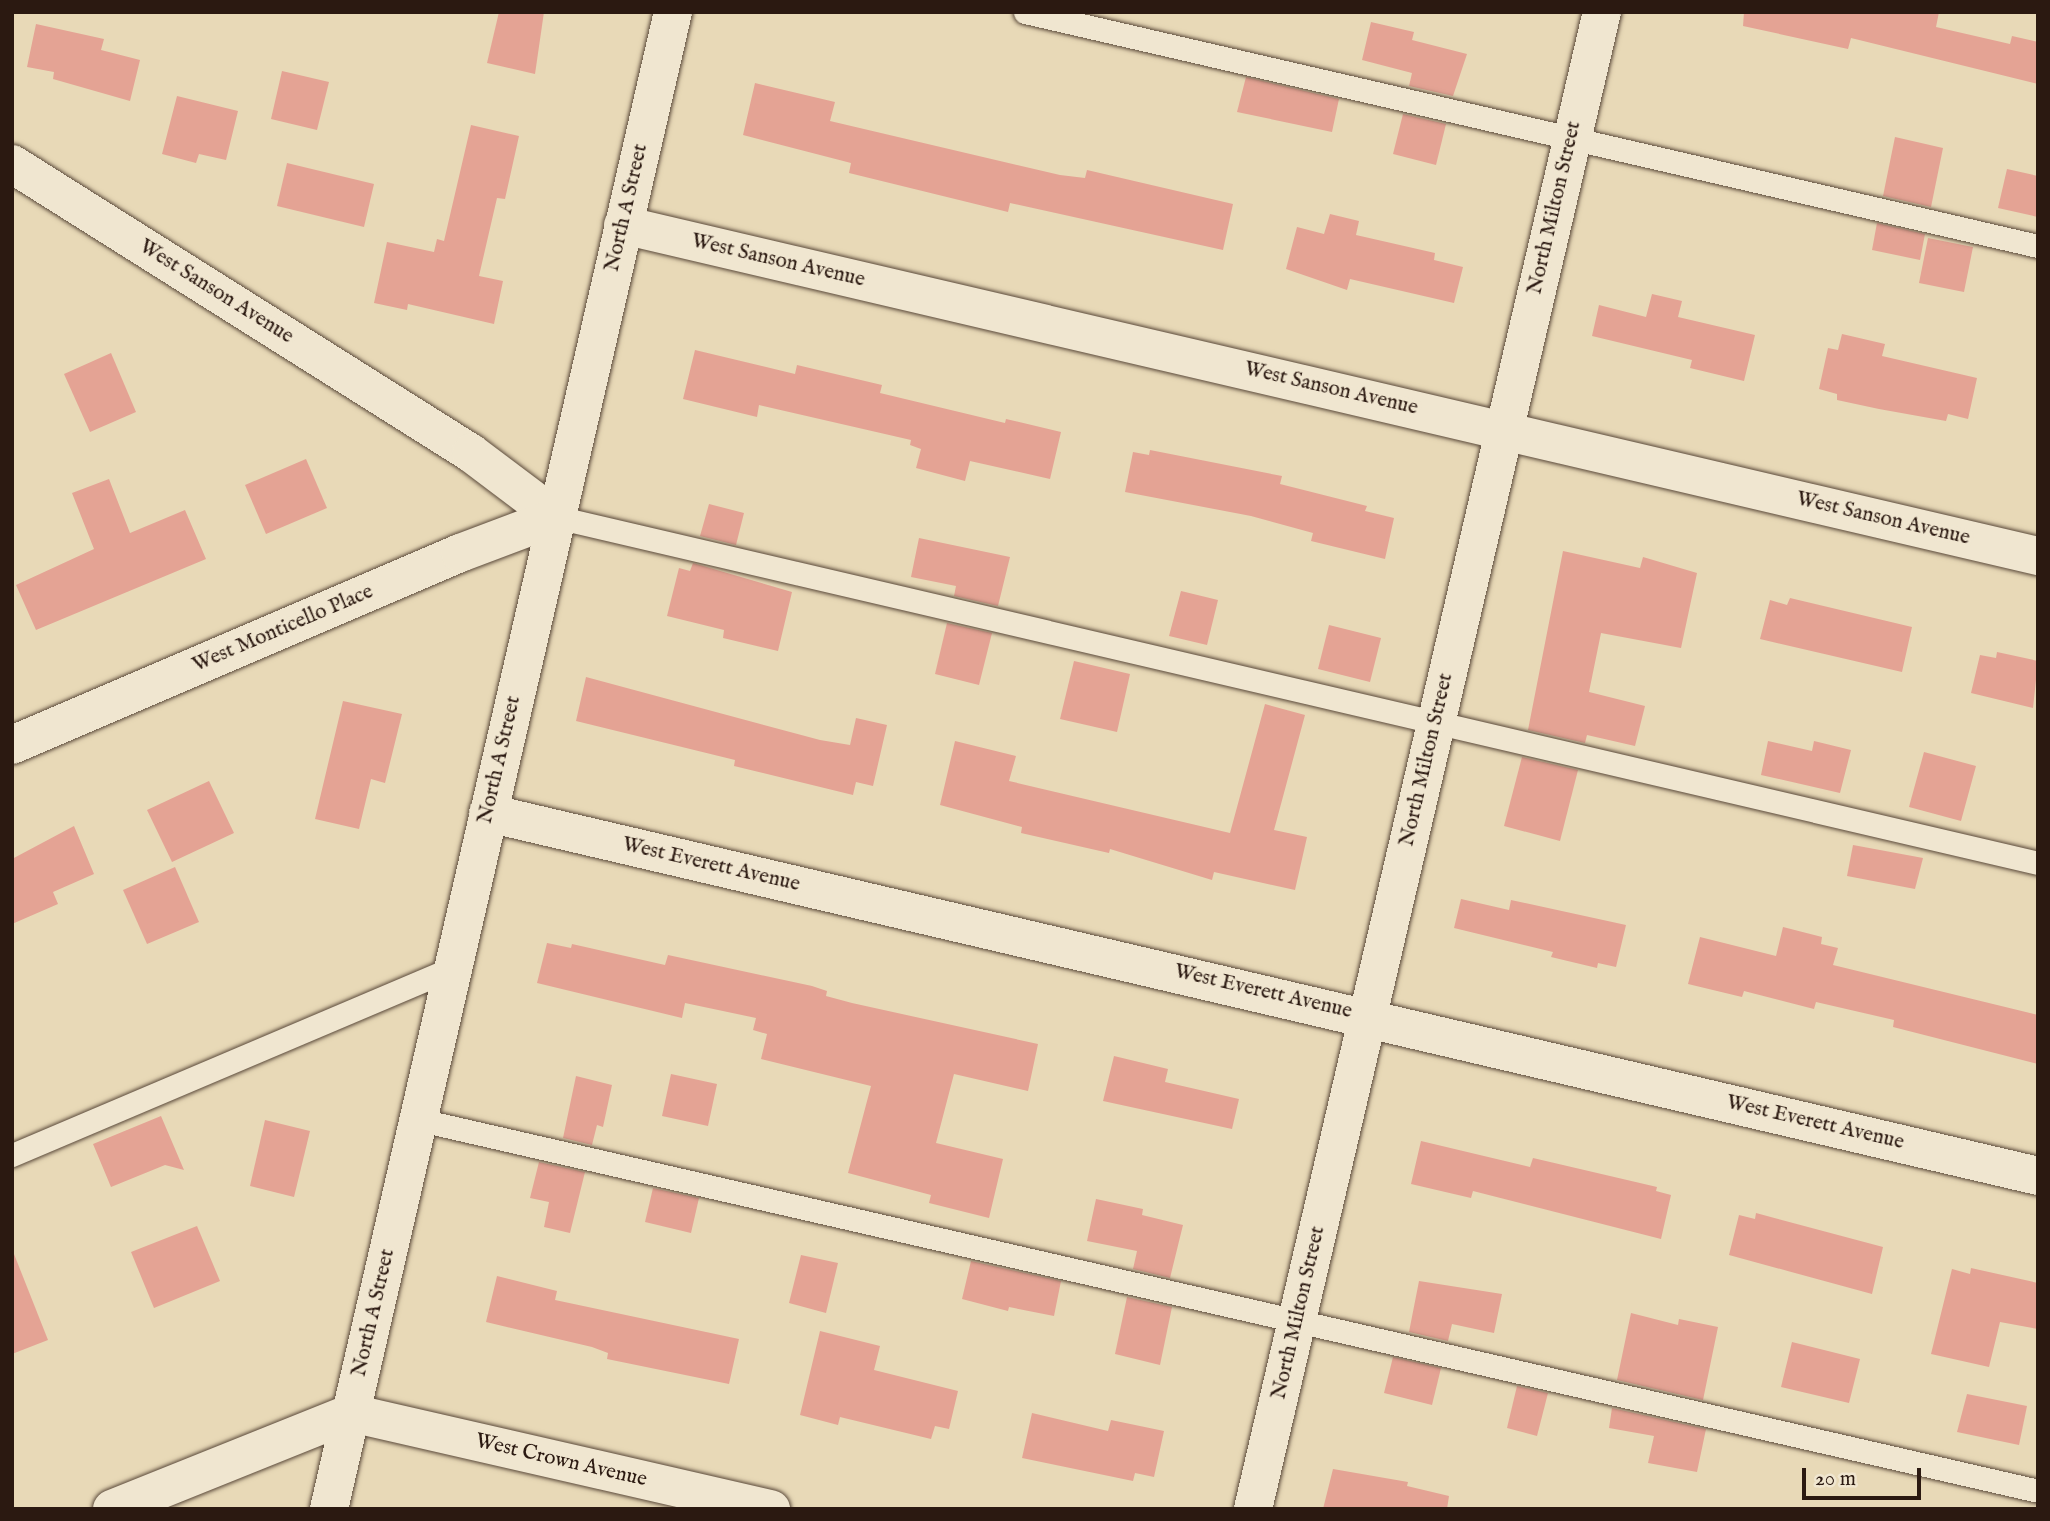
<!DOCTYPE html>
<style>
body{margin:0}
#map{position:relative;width:2050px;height:1521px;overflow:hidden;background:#e8d9b7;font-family:"IM FELL English",serif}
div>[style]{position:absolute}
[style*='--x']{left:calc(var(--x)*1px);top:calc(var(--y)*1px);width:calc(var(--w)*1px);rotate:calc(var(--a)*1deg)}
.building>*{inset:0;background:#e4a394}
.roads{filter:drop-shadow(0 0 2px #5a493a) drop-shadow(0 0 2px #5a493a)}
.service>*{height:23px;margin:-11.5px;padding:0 11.5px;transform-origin:11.5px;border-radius:11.5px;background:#f0e6d0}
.minor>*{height:38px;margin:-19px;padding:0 19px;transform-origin:19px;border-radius:19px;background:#f0e6d0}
.tertiary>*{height:38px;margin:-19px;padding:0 19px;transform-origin:19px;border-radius:19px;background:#f0e6d0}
span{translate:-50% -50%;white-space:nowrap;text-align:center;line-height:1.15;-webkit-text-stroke:7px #f0e6d0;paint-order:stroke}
.street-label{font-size:21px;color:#2b1911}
.frame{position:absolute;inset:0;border:14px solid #2b1911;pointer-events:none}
.scale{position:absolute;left:1802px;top:1468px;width:119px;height:32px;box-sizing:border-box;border:4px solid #2b1911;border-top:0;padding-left:9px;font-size:21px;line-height:24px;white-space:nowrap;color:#2b1911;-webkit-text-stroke:5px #f0e6d0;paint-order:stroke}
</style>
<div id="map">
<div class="building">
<div style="clip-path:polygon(499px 12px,544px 12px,535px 74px,487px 63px)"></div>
<div style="clip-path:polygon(1744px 12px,1939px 12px,1936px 27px,2010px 44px,2012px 36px,2038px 42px,2038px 84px,1851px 38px,1848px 49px,1743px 26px)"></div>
<div style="clip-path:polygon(1371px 22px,1414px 32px,1412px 40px,1467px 54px,1453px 96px,1409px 86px,1412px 73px,1362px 60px)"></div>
<div style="clip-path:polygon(36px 24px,104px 39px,101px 50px,140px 60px,130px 101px,53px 79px,54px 72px,27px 67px)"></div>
<div style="clip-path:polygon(282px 71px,329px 82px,317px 130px,271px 119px)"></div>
<div style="clip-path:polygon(1246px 77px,1339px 99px,1332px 132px,1237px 112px)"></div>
<div style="clip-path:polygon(755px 83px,835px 102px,830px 121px,1060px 175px,1085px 178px,1087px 170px,1233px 204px,1223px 250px,1010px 203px,1008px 212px,849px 173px,851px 163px,743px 135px)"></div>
<div style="clip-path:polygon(177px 96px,238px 111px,226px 160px,199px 154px,196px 163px,162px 154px)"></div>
<div style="clip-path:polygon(1403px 114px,1446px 124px,1436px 165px,1393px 154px)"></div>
<div style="clip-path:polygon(471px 125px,519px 136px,505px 199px,497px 198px,479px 276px,503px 281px,494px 324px,408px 304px,407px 310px,374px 303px,387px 242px,434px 252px,437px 239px,444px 241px)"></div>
<div style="clip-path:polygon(1895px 137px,1943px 148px,1931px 207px,1883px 196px)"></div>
<div style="clip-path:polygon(287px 163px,374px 184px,364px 227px,277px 206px)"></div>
<div style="clip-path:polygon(2007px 169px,2038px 176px,2038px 217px,1998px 208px)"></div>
<div style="clip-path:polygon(1330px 214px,1359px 221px,1356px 235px,1435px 253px,1434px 260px,1463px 267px,1454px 303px,1350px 279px,1347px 290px,1286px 269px,1297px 227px,1324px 234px)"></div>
<div style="clip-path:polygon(1877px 223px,1925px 234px,1920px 260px,1872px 250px)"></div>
<div style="clip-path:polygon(1928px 238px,1973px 247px,1964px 292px,1919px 283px)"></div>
<div style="clip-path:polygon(1652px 294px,1682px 301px,1678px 317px,1755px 335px,1744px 381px,1690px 368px,1692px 360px,1592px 336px,1599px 305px,1646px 317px)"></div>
<div style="clip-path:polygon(1842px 334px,1885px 344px,1882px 356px,1977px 378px,1968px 419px,1948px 414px,1946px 421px,1879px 409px,1837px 400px,1837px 394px,1819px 389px,1828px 348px,1838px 350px)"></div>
<div style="clip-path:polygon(695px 350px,795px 374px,797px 365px,882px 385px,880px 393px,1005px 423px,1006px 419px,1061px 432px,1050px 479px,970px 461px,965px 481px,916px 468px,921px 449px,910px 445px,911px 440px,759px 405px,757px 417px,683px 399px)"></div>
<div style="clip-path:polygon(111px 353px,136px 412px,90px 432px,64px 374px)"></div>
<div style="clip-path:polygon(1150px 450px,1282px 476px,1280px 484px,1367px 506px,1365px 511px,1394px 518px,1385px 559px,1311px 541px,1313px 533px,1251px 516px,1125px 492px,1133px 452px,1149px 455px)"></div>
<div style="clip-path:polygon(306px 459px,327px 508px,266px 534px,245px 485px)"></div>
<div style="clip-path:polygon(109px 479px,130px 533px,185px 510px,206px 559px,36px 630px,16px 585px,94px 549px,72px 493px)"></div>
<div style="clip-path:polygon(709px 504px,744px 513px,736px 545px,700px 536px)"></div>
<div style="clip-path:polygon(919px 538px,1010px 557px,998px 606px,954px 596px,956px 586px,911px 577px)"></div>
<div style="clip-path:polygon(1563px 551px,1640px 568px,1643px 557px,1697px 573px,1681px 648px,1601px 633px,1589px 692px,1645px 706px,1635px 746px,1587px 735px,1585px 743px,1528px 730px)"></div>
<div style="clip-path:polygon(693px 563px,792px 592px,778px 651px,723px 638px,724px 630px,667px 616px,679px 568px,690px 571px)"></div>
<div style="clip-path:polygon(1181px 591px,1218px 600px,1207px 645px,1169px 636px)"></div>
<div style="clip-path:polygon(1790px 598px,1912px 627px,1902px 672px,1760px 639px,1770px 600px,1787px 605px)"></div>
<div style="clip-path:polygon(947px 623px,992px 633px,979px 685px,935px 674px)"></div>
<div style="clip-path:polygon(1329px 625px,1381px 638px,1370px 682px,1318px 669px)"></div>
<div style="clip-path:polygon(1997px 652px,2038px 661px,2033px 708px,1971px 693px,1980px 655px,1996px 658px)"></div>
<div style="clip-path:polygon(1074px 661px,1130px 674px,1117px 732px,1060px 719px)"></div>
<div style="clip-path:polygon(586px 677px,820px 740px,850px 745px,856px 718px,887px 725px,873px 786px,856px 782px,853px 795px,734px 766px,735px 760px,576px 721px)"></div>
<div style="clip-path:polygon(343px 701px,402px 714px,385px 783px,371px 779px,359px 829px,315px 819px)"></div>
<div style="clip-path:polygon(1265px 704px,1305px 715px,1274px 830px,1307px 837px,1295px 890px,1214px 872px,1212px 880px,1110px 849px,1109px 853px,1021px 833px,1022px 827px,940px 805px,955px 741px,1016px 756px,1009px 781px,1230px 833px)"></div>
<div style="clip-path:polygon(1768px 741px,1812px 751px,1814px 741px,1851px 750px,1840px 793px,1761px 775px)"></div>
<div style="clip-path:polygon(1924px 752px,1976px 766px,1961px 821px,1909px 807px)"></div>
<div style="clip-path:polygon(1522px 757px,1578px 770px,1560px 841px,1504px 826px)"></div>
<div style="clip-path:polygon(209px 781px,234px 833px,172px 862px,147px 810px)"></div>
<div style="clip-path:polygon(74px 826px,94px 874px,53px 892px,58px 904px,12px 924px,12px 859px)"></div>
<div style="clip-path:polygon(1853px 845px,1923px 858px,1915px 889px,1847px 876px)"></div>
<div style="clip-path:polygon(175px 867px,199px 922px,147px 944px,123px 890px)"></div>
<div style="clip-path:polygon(1461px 899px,1509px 910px,1511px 900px,1626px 925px,1616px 967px,1598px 963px,1597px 968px,1551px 957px,1553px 952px,1454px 928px)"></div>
<div style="clip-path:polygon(1783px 927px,1822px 937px,1821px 944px,1838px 948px,1833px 965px,2038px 1015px,2038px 1064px,1893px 1027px,1894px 1020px,1816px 1002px,1814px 1009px,1744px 991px,1742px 997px,1688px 984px,1700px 937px,1776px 956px)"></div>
<div style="clip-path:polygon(547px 943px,571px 948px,572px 944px,665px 965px,668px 955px,812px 986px,827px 991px,826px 996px,852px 1003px,1038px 1044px,1028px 1091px,954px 1074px,936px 1143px,1003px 1159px,989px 1218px,929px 1203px,931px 1195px,848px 1173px,871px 1086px,761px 1059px,767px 1034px,753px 1030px,756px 1018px,685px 1003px,682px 1018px,537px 983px)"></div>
<div style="clip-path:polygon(1114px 1056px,1168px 1069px,1165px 1082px,1239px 1099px,1232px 1129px,1103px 1101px)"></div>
<div style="clip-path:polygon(671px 1074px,717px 1084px,708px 1126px,662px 1116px)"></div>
<div style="clip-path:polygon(576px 1076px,612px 1085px,603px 1127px,597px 1125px,592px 1145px,563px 1138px)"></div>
<div style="clip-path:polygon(161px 1116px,184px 1170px,165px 1165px,111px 1187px,93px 1144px)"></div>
<div style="clip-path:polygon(265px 1120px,310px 1131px,294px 1197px,250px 1186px)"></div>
<div style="clip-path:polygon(1421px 1141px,1530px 1167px,1533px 1158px,1657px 1187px,1656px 1191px,1671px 1195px,1661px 1239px,1473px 1191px,1471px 1198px,1411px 1184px)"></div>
<div style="clip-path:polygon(539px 1162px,585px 1172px,570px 1233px,544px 1227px,549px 1202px,530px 1198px)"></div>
<div style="clip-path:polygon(653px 1188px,699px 1198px,691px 1233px,645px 1222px)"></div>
<div style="clip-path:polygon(1096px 1199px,1143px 1209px,1142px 1215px,1183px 1225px,1170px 1278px,1133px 1269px,1137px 1251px,1087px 1241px)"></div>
<div style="clip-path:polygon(1756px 1213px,1883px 1247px,1872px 1294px,1729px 1255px,1739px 1215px,1755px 1219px)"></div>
<div style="clip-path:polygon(197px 1226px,220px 1281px,154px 1308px,131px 1252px)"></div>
<div style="clip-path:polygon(14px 1254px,48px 1340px,12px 1354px,12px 1255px)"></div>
<div style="clip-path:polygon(801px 1255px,838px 1263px,826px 1313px,789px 1303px)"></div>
<div style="clip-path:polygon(971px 1261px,1061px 1281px,1054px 1316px,1009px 1307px,1008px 1311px,962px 1299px)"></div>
<div style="clip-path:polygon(1971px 1268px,2038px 1283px,2038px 1329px,2000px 1322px,1989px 1367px,1931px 1354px,1952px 1269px,1970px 1274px)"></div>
<div style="clip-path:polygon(497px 1276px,557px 1291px,555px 1300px,739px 1339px,729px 1384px,607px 1359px,608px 1353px,592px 1347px,486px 1322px)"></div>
<div style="clip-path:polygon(1419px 1281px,1502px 1294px,1494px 1333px,1452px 1324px,1448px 1341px,1409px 1332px)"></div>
<div style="clip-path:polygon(1127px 1297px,1172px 1307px,1160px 1365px,1115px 1354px)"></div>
<div style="clip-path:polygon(1631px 1313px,1678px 1325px,1679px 1319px,1718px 1327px,1703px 1400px,1617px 1380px)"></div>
<div style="clip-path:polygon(820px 1331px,880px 1346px,874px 1370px,958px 1391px,949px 1429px,935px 1426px,931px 1439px,840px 1417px,838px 1425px,800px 1415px)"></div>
<div style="clip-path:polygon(1792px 1342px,1860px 1359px,1849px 1403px,1781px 1387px)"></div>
<div style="clip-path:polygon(1393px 1357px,1441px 1368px,1432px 1405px,1384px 1393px)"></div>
<div style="clip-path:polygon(1517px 1386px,1548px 1393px,1537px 1436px,1507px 1428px)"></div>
<div style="clip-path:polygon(1967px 1394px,2027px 1406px,2019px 1445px,1957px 1432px)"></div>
<div style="clip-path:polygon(1612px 1408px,1706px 1429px,1697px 1472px,1648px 1463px,1654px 1436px,1609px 1428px)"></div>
<div style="clip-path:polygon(1032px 1413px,1108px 1431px,1111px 1420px,1164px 1431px,1154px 1477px,1135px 1473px,1133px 1481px,1022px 1458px)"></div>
<div style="clip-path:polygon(1333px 1469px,1408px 1482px,1407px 1486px,1449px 1496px,1447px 1509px,1323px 1509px)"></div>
</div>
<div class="roads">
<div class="service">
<div style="--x:1025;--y:12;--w:1040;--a:13.01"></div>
<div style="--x:556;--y:517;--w:1522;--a:13.14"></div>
<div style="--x:420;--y:1120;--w:1660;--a:12.91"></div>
<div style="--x:12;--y:1155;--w:479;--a:-23"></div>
</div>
<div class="minor">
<div style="--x:12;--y:164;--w:542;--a:32.2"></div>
<div style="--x:471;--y:453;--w:106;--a:37"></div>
<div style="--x:623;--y:225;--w:1453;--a:13.17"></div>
<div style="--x:12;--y:745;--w:487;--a:-23.2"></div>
<div style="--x:460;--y:553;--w:103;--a:-20.6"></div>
<div style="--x:488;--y:813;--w:1592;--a:13.18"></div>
<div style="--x:112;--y:1509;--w:258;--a:-21.9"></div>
<div style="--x:351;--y:1413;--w:431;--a:12.9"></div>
<div style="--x:1253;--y:1509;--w:1537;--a:-76.88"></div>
</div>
<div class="tertiary">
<div style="--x:329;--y:1509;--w:1536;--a:-77.06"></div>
</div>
</div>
<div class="street-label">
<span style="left:627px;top:208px;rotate:-77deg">North A Street</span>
<span style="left:1555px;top:208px;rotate:-77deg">North Milton Street</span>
<span style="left:778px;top:261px;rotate:13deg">West Sanson Avenue</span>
<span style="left:216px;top:292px;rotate:32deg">West Sanson Avenue</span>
<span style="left:1331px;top:389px;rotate:13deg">West Sanson Avenue</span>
<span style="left:1883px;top:519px;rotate:13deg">West Sanson Avenue</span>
<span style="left:283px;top:629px;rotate:-23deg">West Monticello Place</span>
<span style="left:500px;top:760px;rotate:-77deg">North A Street</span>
<span style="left:1427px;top:760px;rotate:-77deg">North Milton Street</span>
<span style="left:711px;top:865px;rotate:13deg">West Everett Avenue</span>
<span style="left:1263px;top:992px;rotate:13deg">West Everett Avenue</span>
<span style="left:1815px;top:1123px;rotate:13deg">West Everett Avenue</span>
<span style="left:374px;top:1313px;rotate:-77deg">North A Street</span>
<span style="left:1299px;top:1313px;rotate:-77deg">North Milton Street</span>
<span style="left:561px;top:1461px;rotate:13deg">West Crown Avenue</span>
</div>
<div class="frame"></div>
<div class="scale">20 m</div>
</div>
